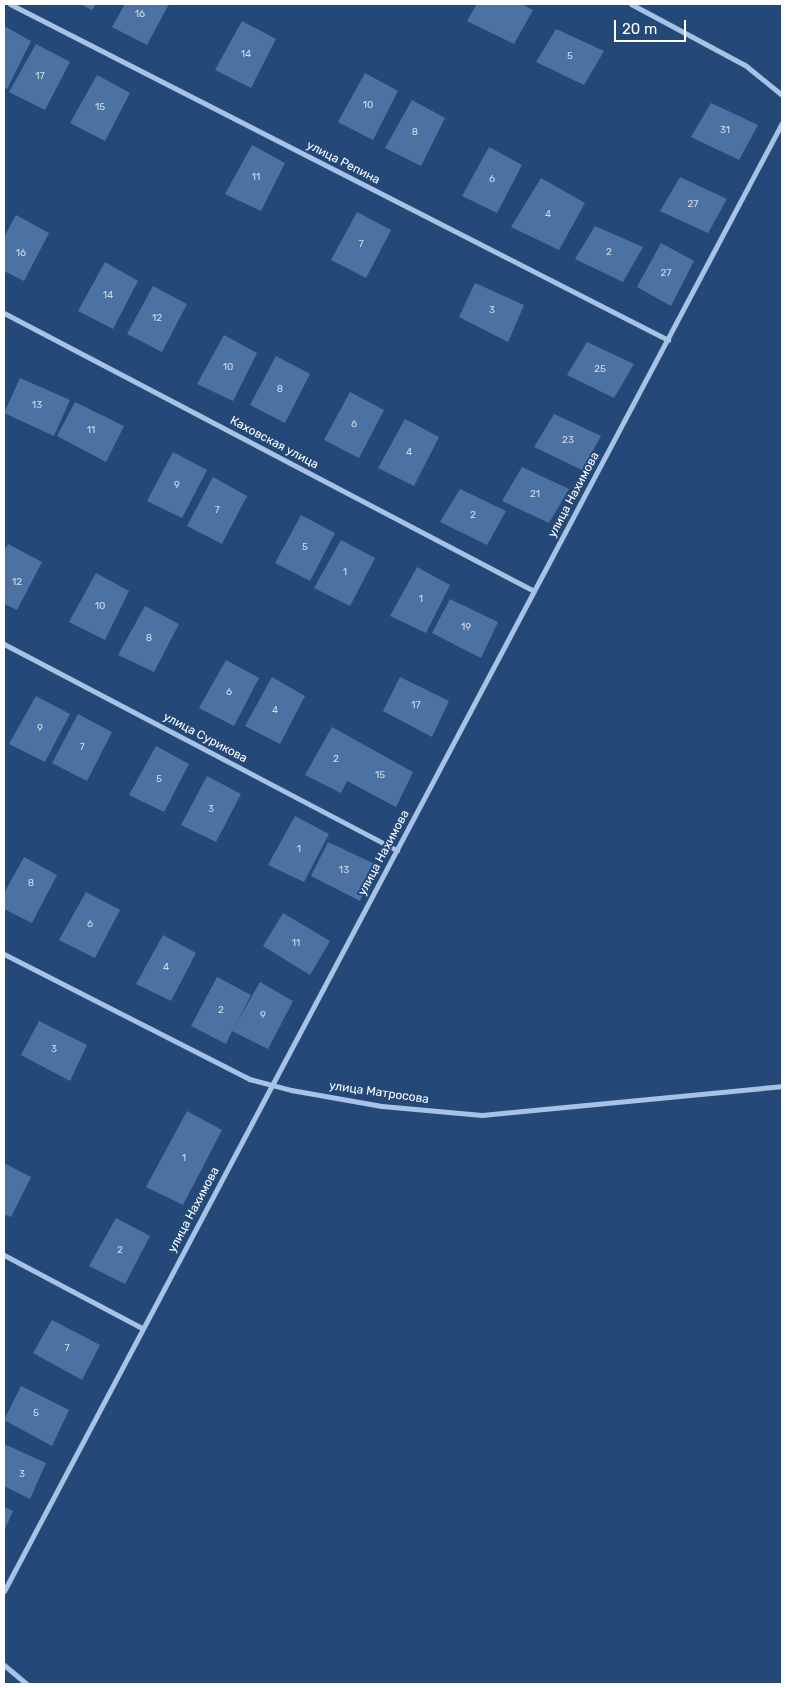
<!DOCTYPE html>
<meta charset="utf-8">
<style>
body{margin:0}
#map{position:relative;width:786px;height:1688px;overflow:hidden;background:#244979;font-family:Rubik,sans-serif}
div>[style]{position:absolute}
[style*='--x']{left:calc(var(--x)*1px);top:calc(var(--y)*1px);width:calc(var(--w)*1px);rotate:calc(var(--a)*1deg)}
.building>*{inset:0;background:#4c72a3}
.street>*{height:5px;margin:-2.5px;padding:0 2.5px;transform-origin:2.5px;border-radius:2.5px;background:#a6c2e4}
span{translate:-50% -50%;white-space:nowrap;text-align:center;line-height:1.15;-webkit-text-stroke:4px #244979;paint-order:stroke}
.number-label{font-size:10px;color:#d2dce8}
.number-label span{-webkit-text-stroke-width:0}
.street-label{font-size:12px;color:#fff}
.frame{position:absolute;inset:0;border:5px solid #fff;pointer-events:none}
.scale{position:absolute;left:614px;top:20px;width:72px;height:22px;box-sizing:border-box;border:2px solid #fff;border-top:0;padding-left:6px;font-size:15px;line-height:18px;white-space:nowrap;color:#fff;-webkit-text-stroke:4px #244979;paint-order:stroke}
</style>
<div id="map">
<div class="building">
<div style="clip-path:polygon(80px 4px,96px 4px,92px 10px)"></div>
<div style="clip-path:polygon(125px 4px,169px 4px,147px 45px,112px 27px)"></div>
<div style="clip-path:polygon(477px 4px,521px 4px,533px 10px,514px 44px,467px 21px)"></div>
<div style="clip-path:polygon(242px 21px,276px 39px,251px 88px,215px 70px)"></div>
<div style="clip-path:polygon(4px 26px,31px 41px,7px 89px,4px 88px)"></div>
<div style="clip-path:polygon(556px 29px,604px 51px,584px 85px,536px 62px)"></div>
<div style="clip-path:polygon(36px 44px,70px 62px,45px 110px,9px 92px)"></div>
<div style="clip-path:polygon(365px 73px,398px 91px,373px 140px,338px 122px)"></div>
<div style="clip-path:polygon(97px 75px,130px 93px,105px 141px,70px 123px)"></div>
<div style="clip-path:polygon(412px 100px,445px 118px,421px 166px,385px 148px)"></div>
<div style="clip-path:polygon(711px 103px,758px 125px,739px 160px,691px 137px)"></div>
<div style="clip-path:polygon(252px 145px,285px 163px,261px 211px,225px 194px)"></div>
<div style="clip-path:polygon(489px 147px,522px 165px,497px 213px,462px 196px)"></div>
<div style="clip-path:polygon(680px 177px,727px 199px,708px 233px,660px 211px)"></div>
<div style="clip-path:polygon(541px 178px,585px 203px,559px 250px,511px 227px)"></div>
<div style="clip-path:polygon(357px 212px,391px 230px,366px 278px,331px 260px)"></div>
<div style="clip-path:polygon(16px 215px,49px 233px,24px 281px,4px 271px,4px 237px)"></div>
<div style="clip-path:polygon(595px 226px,643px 247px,623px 282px,575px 259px)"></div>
<div style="clip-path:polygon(661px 243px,694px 261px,671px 306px,637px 287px)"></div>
<div style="clip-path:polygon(105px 262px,138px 281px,113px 329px,78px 311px)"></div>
<div style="clip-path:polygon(475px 283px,524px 305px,508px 342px,459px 317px)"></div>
<div style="clip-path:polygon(153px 286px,187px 304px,162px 352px,127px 334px)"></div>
<div style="clip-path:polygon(224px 335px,257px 353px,233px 401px,197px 384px)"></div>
<div style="clip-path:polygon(587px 342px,634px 364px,614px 398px,567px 375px)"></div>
<div style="clip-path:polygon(276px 356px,310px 374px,285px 423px,250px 405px)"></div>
<div style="clip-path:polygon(20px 378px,70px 400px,54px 436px,4px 413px)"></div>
<div style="clip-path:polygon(350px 392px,384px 410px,359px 458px,324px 440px)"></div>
<div style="clip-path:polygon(75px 402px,124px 426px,106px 462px,57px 436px)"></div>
<div style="clip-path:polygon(554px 414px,601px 436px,582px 470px,534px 447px)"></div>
<div style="clip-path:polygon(405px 419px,439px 437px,414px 486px,378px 468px)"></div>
<div style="clip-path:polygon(173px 452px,207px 470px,182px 518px,147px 501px)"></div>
<div style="clip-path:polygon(522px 467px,569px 489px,549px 523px,502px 501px)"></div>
<div style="clip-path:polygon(213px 477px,247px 496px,222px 544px,187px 526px)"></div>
<div style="clip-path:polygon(460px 489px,506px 511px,487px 545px,440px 522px)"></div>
<div style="clip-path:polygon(301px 515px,335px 533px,310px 581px,275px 563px)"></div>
<div style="clip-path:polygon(341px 540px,375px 558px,350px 606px,314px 588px)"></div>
<div style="clip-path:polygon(8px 544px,42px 562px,17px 610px,4px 604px,4px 551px)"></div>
<div style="clip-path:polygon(417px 567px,450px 585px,426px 633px,390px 616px)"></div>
<div style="clip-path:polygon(96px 573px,129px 591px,105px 640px,69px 622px)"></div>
<div style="clip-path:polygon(450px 599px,498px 622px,481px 658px,432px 633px)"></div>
<div style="clip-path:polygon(145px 606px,179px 624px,154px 672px,118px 655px)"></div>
<div style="clip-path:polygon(226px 660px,259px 678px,234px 726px,199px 708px)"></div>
<div style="clip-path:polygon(272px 677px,305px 696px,280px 744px,245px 726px)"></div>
<div style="clip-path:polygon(400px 677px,449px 701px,432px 737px,383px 711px)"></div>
<div style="clip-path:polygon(36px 696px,70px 714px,45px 762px,9px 744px)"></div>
<div style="clip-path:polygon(78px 714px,112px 732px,87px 781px,52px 763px)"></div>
<div style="clip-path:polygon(332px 727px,413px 772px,396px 807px,347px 781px,341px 793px,305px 775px)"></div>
<div style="clip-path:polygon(156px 746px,189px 764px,164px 812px,129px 795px)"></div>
<div style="clip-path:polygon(207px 776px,241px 794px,216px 842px,181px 825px)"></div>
<div style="clip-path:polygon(295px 816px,329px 834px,304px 882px,268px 865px)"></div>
<div style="clip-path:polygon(328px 842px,377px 865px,360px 901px,311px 876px)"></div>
<div style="clip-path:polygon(24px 857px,57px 875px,32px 923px,4px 909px,4px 893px)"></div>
<div style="clip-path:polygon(86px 892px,120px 910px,95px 958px,59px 940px)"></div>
<div style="clip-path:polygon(283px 913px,330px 941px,310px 975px,263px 946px)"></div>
<div style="clip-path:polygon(163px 935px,196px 953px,171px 1001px,136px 984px)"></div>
<div style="clip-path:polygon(217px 977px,251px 995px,235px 1026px,260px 982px,293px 1001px,268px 1049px,232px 1031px,226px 1044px,191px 1026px)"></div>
<div style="clip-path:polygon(39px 1021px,87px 1045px,70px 1081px,21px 1055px)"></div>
<div style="clip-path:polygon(187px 1111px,222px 1130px,183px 1205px,146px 1187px)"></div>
<div style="clip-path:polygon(4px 1163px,31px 1177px,11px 1217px,4px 1214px)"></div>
<div style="clip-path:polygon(116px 1218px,150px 1236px,125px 1284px,89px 1266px)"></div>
<div style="clip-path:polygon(52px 1320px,100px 1345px,82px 1380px,33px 1353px)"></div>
<div style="clip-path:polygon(21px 1386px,69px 1410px,52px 1446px,4px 1420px)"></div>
<div style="clip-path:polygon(4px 1444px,46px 1463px,30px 1499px,4px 1486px)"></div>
<div style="clip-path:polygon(4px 1507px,13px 1511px,4px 1531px)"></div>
</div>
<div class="street">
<div style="--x:10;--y:4;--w:739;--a:27.05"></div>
<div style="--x:631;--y:4;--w:129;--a:28.2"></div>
<div style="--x:745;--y:65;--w:48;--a:39"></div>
<div style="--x:4;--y:313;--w:598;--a:27.68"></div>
<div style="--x:4;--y:644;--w:444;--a:27.7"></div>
<div style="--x:4;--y:954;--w:275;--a:27"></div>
<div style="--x:249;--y:1079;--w:43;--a:14.7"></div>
<div style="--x:291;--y:1090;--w:92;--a:10"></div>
<div style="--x:382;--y:1106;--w:100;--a:5.1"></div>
<div style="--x:482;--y:1115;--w:301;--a:-5.5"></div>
<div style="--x:4;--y:1255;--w:156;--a:27.9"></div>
<div style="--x:4;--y:1591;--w:1661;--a:-62.08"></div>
<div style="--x:4;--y:1665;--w:30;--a:40"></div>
</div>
<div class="number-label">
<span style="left:140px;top:15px">16</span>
<span style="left:246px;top:55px">14</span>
<span style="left:570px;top:57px">5</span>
<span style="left:40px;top:77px">17</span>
<span style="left:368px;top:106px">10</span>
<span style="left:100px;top:108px">15</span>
<span style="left:725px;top:131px">31</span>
<span style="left:415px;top:133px">8</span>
<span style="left:256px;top:178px">11</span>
<span style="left:492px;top:180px">6</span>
<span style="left:693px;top:205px">27</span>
<span style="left:548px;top:215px">4</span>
<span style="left:361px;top:245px">7</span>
<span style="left:609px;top:253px">2</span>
<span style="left:21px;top:254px">16</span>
<span style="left:666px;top:274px">27</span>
<span style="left:108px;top:296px">14</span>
<span style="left:492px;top:311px">3</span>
<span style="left:157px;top:319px">12</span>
<span style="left:228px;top:368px">10</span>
<span style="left:600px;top:370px">25</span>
<span style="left:280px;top:390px">8</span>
<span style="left:37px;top:406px">13</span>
<span style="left:354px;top:425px">6</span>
<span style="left:91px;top:431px">11</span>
<span style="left:568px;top:441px">23</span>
<span style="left:409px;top:453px">4</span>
<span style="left:177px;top:486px">9</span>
<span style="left:535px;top:495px">21</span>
<span style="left:217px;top:511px">7</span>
<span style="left:473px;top:516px">2</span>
<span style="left:305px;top:548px">5</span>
<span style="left:345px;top:573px">1</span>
<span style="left:17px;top:583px">12</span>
<span style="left:421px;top:600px">1</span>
<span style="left:100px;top:607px">10</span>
<span style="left:466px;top:628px">19</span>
<span style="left:149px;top:639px">8</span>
<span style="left:229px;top:693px">6</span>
<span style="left:416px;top:706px">17</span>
<span style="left:275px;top:711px">4</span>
<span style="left:40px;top:729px">9</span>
<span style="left:82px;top:748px">7</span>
<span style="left:336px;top:760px">2</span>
<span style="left:380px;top:776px">15</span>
<span style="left:159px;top:780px">5</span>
<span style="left:211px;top:810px">3</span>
<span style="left:299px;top:850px">1</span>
<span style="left:344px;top:871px">13</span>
<span style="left:31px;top:884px">8</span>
<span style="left:90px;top:925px">6</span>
<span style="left:296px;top:944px">11</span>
<span style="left:166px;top:968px">4</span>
<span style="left:221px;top:1011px">2</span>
<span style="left:263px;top:1016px">9</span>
<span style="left:54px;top:1050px">3</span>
<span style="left:184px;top:1159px">1</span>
<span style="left:120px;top:1251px">2</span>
<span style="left:67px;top:1349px">7</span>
<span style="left:36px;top:1414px">5</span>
<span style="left:22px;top:1475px">3</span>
</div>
<div class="street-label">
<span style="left:343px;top:163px;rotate:27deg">улица Репина</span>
<span style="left:274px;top:443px;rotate:28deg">Каховская улица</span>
<span style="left:574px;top:495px;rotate:-62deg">улица Нахимова</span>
<span style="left:205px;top:738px;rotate:28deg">улица Сурикова</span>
<span style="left:384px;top:853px;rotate:-62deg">улица Нахимова</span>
<span style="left:379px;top:1093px;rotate:8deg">улица Матросова</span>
<span style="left:194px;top:1210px;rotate:-62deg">улица Нахимова</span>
</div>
<div class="frame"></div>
<div class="scale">20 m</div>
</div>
